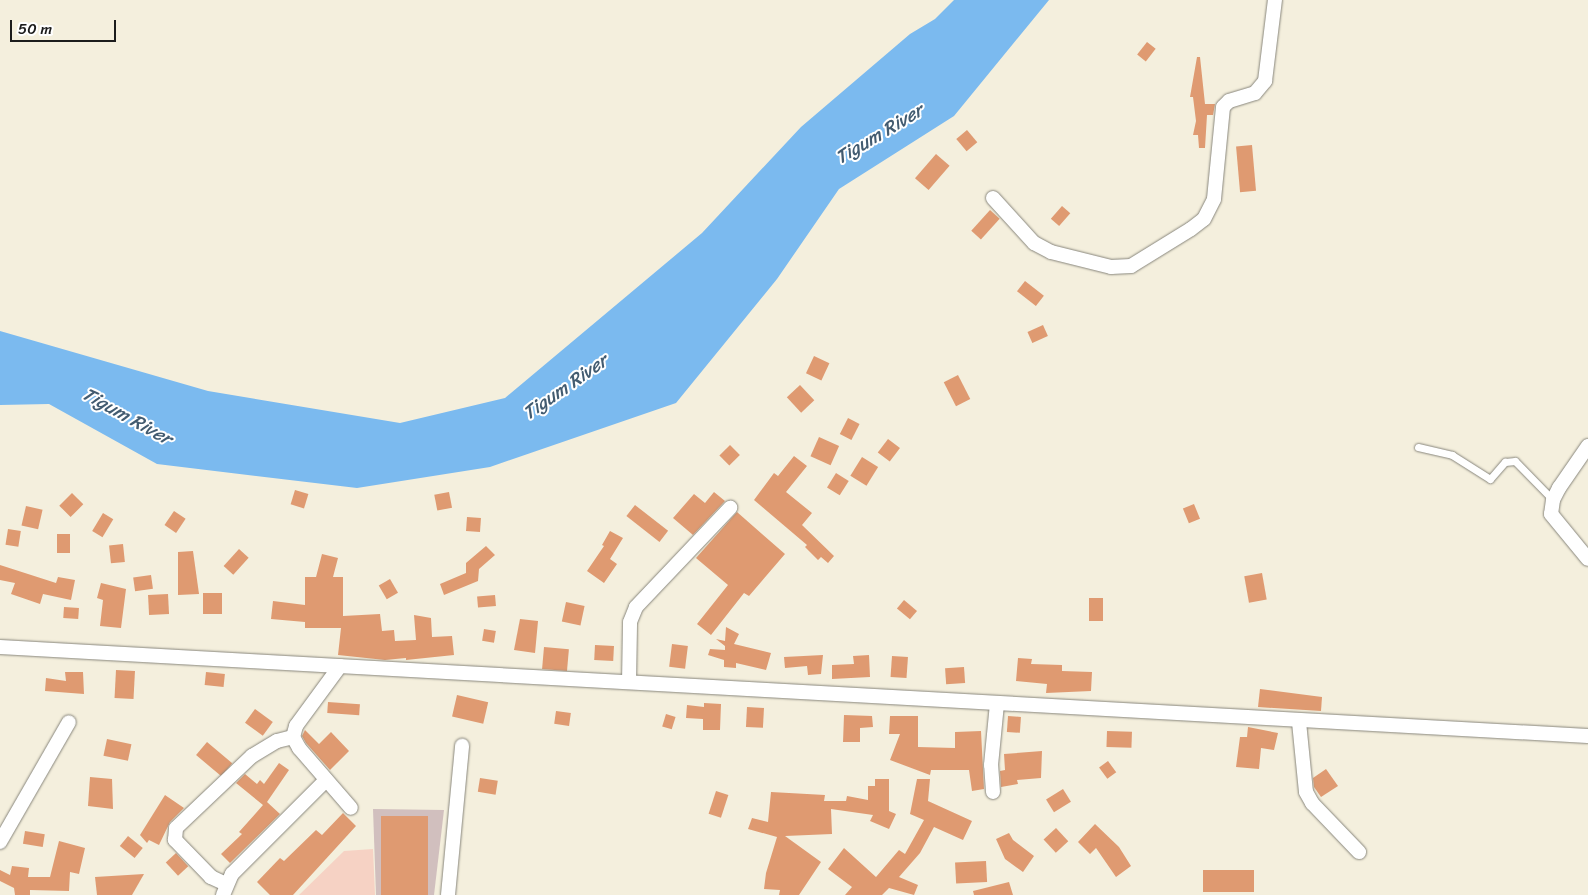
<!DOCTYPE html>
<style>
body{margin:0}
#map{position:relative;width:1588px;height:895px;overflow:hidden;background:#f4efdd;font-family:Sriracha,sans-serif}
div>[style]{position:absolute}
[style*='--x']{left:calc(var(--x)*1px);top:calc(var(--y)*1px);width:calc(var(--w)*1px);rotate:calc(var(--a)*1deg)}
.built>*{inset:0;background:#f6d2c4}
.industrial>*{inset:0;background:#d1bfbe}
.water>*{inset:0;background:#7bbaef}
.building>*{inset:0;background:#df9a71;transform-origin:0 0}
.roads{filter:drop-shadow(0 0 1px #88867c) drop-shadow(0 0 1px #88867c)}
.lane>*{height:7px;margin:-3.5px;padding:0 3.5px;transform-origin:3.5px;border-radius:3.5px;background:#fff}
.street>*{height:14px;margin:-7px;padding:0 7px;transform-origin:7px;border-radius:7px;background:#fff}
span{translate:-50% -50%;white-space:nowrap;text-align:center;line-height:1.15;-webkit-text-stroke:4px #fff;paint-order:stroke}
.water-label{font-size:19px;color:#425b70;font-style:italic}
.scale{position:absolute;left:10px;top:20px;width:106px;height:22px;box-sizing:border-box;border:2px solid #1c1c1c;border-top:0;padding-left:6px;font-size:15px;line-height:18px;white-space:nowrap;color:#1c1c1c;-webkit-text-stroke:4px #fff;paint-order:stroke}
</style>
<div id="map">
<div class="built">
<div style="clip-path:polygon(373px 849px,375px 895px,299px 895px,344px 851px)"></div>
</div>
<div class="industrial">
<div style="clip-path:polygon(373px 809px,444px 810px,434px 895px,376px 895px)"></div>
</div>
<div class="water">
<div style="clip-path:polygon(954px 0,1049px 0,954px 116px,839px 189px,777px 279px,676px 403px,490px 467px,357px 488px,157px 464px,49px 404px,0 405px,0 331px,208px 391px,400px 423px,505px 398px,702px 233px,801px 127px,910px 34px,935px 19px)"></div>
</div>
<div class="building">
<div style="left:1147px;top:42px;width:11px;height:16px;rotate:38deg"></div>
<div style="clip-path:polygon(1197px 57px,1200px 57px,1205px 104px,1215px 104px,1213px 115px,1207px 115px,1205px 148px,1199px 148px,1198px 135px,1193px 135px,1196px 121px,1193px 97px,1190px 97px)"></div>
<div style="left:967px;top:130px;width:16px;height:14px;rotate:50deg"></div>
<div style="left:1252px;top:145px;width:46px;height:16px;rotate:85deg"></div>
<div style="left:936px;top:154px;width:18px;height:32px;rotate:41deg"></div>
<div style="left:1062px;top:206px;width:11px;height:17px;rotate:41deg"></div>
<div style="left:990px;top:210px;width:13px;height:28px;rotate:42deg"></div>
<div style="left:1025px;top:281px;width:24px;height:13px;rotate:38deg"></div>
<div style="left:1043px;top:325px;width:12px;height:17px;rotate:66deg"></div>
<div style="left:814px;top:356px;width:17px;height:19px;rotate:25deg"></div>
<div style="left:958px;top:375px;width:27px;height:16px;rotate:63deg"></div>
<div style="left:800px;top:385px;width:21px;height:18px;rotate:47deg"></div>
<div style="left:848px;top:418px;width:13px;height:18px;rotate:27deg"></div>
<div style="left:819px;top:437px;width:22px;height:21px;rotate:24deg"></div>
<div style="left:888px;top:439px;width:15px;height:17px;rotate:37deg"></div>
<div style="left:730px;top:445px;width:14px;height:15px;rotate:45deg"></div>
<div style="clip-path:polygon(794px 456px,807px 466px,786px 492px,812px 513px,802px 525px,834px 556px,828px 563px,821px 557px,818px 560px,805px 547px,807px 545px,754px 500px,774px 473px,778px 476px)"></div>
<div style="left:862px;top:457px;width:19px;height:22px;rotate:32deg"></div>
<div style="left:836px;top:473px;width:15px;height:17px;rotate:32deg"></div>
<div style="left:295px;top:490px;width:14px;height:15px;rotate:17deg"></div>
<div style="left:449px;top:492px;width:16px;height:15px;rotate:79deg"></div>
<div style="clip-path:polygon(714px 492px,725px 501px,693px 535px,673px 518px,694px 494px,705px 503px)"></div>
<div style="left:72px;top:493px;width:16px;height:18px;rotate:45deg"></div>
<div style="left:1194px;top:504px;width:16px;height:12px;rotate:68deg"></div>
<div style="left:635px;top:505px;width:42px;height:14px;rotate:38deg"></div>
<div style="left:26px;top:506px;width:17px;height:20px;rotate:13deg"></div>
<div style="left:174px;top:511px;width:14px;height:17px;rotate:34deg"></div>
<div style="clip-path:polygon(737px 512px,785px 554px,749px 596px,744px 593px,711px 635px,697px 624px,728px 585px,696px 558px)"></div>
<div style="left:103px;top:513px;width:12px;height:21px;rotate:31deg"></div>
<div style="left:467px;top:517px;width:14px;height:14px;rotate:4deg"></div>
<div style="left:8px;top:529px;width:13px;height:16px;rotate:9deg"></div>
<div style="clip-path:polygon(610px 531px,623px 538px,610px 559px,617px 564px,604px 583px,587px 571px,604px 546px,602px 545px)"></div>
<div style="left:57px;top:534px;width:13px;height:19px"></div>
<div style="left:123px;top:544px;width:18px;height:14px;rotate:84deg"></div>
<div style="clip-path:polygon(486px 546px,495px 555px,479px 569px,478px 581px,444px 595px,440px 584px,466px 573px,466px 563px)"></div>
<div style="left:239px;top:549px;width:13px;height:23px;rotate:42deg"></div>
<div style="clip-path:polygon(193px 551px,199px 594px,178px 595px,178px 552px)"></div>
<div style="clip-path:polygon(322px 554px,338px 558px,333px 577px,343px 577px,343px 616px,380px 614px,382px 631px,394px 630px,395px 641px,416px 640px,414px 615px,431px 618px,432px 637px,452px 636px,454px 655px,406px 660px,406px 658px,385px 660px,338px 655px,341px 628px,305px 628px,305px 622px,271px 619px,273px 601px,305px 605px,305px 577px,316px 577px)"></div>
<div style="clip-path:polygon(0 565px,56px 583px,58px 577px,75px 580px,71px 600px,43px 594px,40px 604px,11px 594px,15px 583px,0 580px)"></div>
<div style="left:1262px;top:573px;width:27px;height:18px;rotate:80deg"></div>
<div style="left:151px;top:575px;width:14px;height:18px;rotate:82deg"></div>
<div style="left:390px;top:579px;width:16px;height:13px;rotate:60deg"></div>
<div style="clip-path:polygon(101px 583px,126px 589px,121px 628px,100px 626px,103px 600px,97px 598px)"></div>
<div style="left:222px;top:593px;width:21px;height:19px;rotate:90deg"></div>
<div style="left:168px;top:594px;width:20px;height:20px;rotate:87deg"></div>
<div style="left:495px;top:595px;width:11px;height:18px;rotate:85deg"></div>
<div style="left:1089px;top:598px;width:14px;height:23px"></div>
<div style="left:904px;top:600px;width:17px;height:11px;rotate:40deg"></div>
<div style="left:566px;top:602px;width:19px;height:20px;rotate:12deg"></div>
<div style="left:64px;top:607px;width:15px;height:11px;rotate:4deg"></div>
<div style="clip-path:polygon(520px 619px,538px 621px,535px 653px,514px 650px)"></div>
<div style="clip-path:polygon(726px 627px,739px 634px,734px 644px,771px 653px,766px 670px,736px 663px,736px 668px,724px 667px,724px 660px,708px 655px,710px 649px,725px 650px,725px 646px,716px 639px,725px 641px)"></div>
<div style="left:484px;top:629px;width:12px;height:12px;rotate:9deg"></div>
<div style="left:672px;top:644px;width:16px;height:23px;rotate:7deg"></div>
<div style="left:595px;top:645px;width:19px;height:15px;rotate:3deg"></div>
<div style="left:544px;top:647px;width:25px;height:22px;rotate:5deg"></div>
<div style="clip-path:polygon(823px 655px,821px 674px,808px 675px,807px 666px,785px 668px,784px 657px)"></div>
<div style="clip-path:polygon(869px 655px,870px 677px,832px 679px,832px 665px,854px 664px,853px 656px)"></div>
<div style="left:892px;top:656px;width:16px;height:21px;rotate:4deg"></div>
<div style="clip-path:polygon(1018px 658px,1032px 659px,1031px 664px,1062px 665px,1062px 671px,1092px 672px,1091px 691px,1046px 693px,1047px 684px,1016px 681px)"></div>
<div style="left:964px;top:667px;width:16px;height:19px;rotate:86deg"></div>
<div style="left:116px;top:670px;width:19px;height:28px;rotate:3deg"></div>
<div style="clip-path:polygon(65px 672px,83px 672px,84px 694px,45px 691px,46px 678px,66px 681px)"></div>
<div style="left:206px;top:672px;width:19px;height:13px;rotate:6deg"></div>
<div style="clip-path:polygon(1260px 689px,1322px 697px,1321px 711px,1258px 707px)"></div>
<div style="left:457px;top:695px;width:32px;height:22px;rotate:13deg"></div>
<div style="left:328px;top:702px;width:32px;height:11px;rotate:4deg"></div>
<div style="clip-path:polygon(704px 703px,721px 704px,720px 730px,703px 730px,703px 719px,686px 718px,687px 705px,704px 707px)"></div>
<div style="left:747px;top:707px;width:17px;height:20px;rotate:3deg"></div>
<div style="left:255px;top:709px;width:22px;height:17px;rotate:36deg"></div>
<div style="left:556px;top:711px;width:15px;height:13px;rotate:8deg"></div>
<div style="left:666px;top:714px;width:10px;height:13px;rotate:17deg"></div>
<div style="clip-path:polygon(844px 715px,872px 716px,873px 727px,860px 728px,860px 742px,843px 742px)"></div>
<div style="clip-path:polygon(890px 716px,918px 716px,918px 747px,955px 748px,955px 732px,981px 731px,984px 789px,972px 791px,969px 770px,931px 770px,930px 775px,890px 760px,900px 734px,889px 734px)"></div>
<div style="left:1008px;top:716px;width:13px;height:16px;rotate:4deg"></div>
<div style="clip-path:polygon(1248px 727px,1278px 733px,1274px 750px,1261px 748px,1259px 769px,1236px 767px,1240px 737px,1247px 737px)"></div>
<div style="clip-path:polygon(305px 730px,319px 744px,331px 732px,349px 751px,330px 770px,306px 743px,302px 736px)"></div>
<div style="left:1107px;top:731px;width:25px;height:16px;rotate:2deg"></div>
<div style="left:107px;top:739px;width:25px;height:17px;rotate:12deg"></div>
<div style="left:207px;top:742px;width:33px;height:17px;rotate:40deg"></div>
<div style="clip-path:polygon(1042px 751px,1041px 778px,1017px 780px,1018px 784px,1001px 787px,1000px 771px,1005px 770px,1004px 754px)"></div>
<div style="left:1108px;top:761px;width:14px;height:11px;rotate:54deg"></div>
<div style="clip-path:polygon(279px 763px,289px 770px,267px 802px,280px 814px,230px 863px,221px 854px,242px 834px,239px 832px,263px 805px,236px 783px,245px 774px,257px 784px,260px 780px,264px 784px)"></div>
<div style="clip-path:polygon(1326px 769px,1338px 786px,1321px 797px,1314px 787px,1313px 778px)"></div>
<div style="clip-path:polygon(90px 777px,112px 779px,113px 809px,88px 806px)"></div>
<div style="left:480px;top:778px;width:18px;height:14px;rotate:9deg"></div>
<div style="clip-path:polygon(875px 779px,889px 779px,889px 811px,896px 814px,889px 829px,870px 821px,873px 815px,831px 809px,832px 834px,785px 836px,821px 862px,799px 895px,779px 895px,780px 890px,764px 889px,766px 873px,777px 837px,748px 829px,752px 818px,768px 822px,771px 792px,825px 795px,824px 801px,846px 801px,847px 796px,868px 800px,868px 786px,875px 786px)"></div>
<div style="clip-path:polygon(917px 779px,930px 779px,928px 801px,972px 821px,963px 840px,934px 827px,920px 853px,899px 877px,918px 885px,914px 895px,889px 888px,882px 895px,845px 895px,852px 887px,828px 869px,844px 848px,876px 877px,899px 850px,905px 854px,924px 820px,910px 814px)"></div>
<div style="left:1063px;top:789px;width:15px;height:20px;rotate:58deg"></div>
<div style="left:716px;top:791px;width:13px;height:24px;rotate:18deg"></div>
<div style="clip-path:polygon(165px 795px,184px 808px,170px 822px,159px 845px,149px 840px,147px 843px,140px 835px)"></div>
<div style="clip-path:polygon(343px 813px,356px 826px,293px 895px,270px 895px,257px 882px,280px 858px,284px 861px,316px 830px,322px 835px)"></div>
<div style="left:428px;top:816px;width:79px;height:47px;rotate:90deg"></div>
<div style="clip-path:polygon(1095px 824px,1119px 847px,1131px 866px,1116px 877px,1096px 848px,1090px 854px,1078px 842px)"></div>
<div style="left:1056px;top:828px;width:18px;height:17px;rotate:47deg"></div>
<div style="left:25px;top:831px;width:20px;height:13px;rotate:9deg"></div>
<div style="clip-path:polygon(1009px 833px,1013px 840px,1034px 856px,1023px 872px,1005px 859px,996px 839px)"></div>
<div style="left:128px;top:836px;width:19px;height:13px;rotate:39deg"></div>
<div style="clip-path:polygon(59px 841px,85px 848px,79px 874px,70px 872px,69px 891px,30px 890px,30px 895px,15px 895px,14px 888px,0 881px,0 870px,10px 875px,12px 866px,29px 868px,28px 877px,50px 877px)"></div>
<div style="left:176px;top:853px;width:18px;height:14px;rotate:47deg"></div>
<div style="left:986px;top:861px;width:21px;height:31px;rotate:87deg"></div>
<div style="left:1254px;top:870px;width:22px;height:51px;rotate:90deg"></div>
<div style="clip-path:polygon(144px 874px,132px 895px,97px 895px,95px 877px)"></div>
<div style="clip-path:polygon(1009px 882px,1013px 895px,974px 895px,973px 891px)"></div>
</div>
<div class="roads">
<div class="lane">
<div style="--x:1418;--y:447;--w:35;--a:13"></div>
<div style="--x:1452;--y:455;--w:45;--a:32.3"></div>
<div style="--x:1490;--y:479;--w:23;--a:-49"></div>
<div style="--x:1505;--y:462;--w:10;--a:-6"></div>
<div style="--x:1515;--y:461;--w:54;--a:45.7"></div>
</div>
<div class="street">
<div style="--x:993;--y:198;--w:61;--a:47.7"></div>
<div style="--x:1034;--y:243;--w:19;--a:28"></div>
<div style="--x:1051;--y:252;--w:62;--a:14"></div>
<div style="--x:1111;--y:267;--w:20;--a:-3"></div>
<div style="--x:1131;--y:266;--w:70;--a:-31.7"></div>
<div style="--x:1191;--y:229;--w:16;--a:-38"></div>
<div style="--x:1204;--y:219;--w:22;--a:-63"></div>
<div style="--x:1214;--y:199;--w:92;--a:-84.4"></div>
<div style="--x:1223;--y:107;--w:8;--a:-45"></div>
<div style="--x:1229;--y:101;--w:27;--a:-17"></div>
<div style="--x:1255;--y:93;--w:16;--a:-50"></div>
<div style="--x:1265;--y:81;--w:82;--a:-83"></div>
<div style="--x:1588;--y:446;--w:51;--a:124.6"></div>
<div style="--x:1559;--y:488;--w:13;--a:117"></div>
<div style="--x:1553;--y:500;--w:14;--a:98"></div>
<div style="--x:1551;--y:514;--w:58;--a:50.6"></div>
<div style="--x:0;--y:647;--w:1590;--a:3.21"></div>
<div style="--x:340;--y:666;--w:74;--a:126.3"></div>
<div style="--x:296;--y:726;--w:11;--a:105"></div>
<div style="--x:293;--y:737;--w:13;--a:61"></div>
<div style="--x:299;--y:748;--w:79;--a:49.1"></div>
<div style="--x:629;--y:682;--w:60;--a:-89"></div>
<div style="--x:630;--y:622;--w:16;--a:-68"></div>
<div style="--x:636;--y:607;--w:137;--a:-46.5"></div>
<div style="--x:1299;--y:722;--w:70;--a:84.3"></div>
<div style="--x:1306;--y:792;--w:13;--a:61"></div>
<div style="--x:1312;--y:803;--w:68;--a:46.2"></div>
<div style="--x:993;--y:792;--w:27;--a:-94"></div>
<div style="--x:991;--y:765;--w:61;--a:-84.4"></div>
<div style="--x:0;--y:842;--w:138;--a:-60.1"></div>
<div style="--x:226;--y:884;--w:17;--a:-155"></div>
<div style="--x:211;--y:877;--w:52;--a:-134.2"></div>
<div style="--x:175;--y:840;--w:12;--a:-85"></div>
<div style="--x:176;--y:828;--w:105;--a:-43.5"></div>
<div style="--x:252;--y:756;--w:29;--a:-31"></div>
<div style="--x:277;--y:741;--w:16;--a:-14"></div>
<div style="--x:223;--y:895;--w:23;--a:-67"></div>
<div style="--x:232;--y:874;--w:133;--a:-45"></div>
<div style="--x:448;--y:895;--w:150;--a:-84.6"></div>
</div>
</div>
<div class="water-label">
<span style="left:879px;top:134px;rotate:-31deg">Tigum River</span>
<span style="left:565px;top:387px;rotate:-35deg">Tigum River</span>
<span style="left:127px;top:416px;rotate:29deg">Tigum River</span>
</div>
<div class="scale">50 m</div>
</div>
